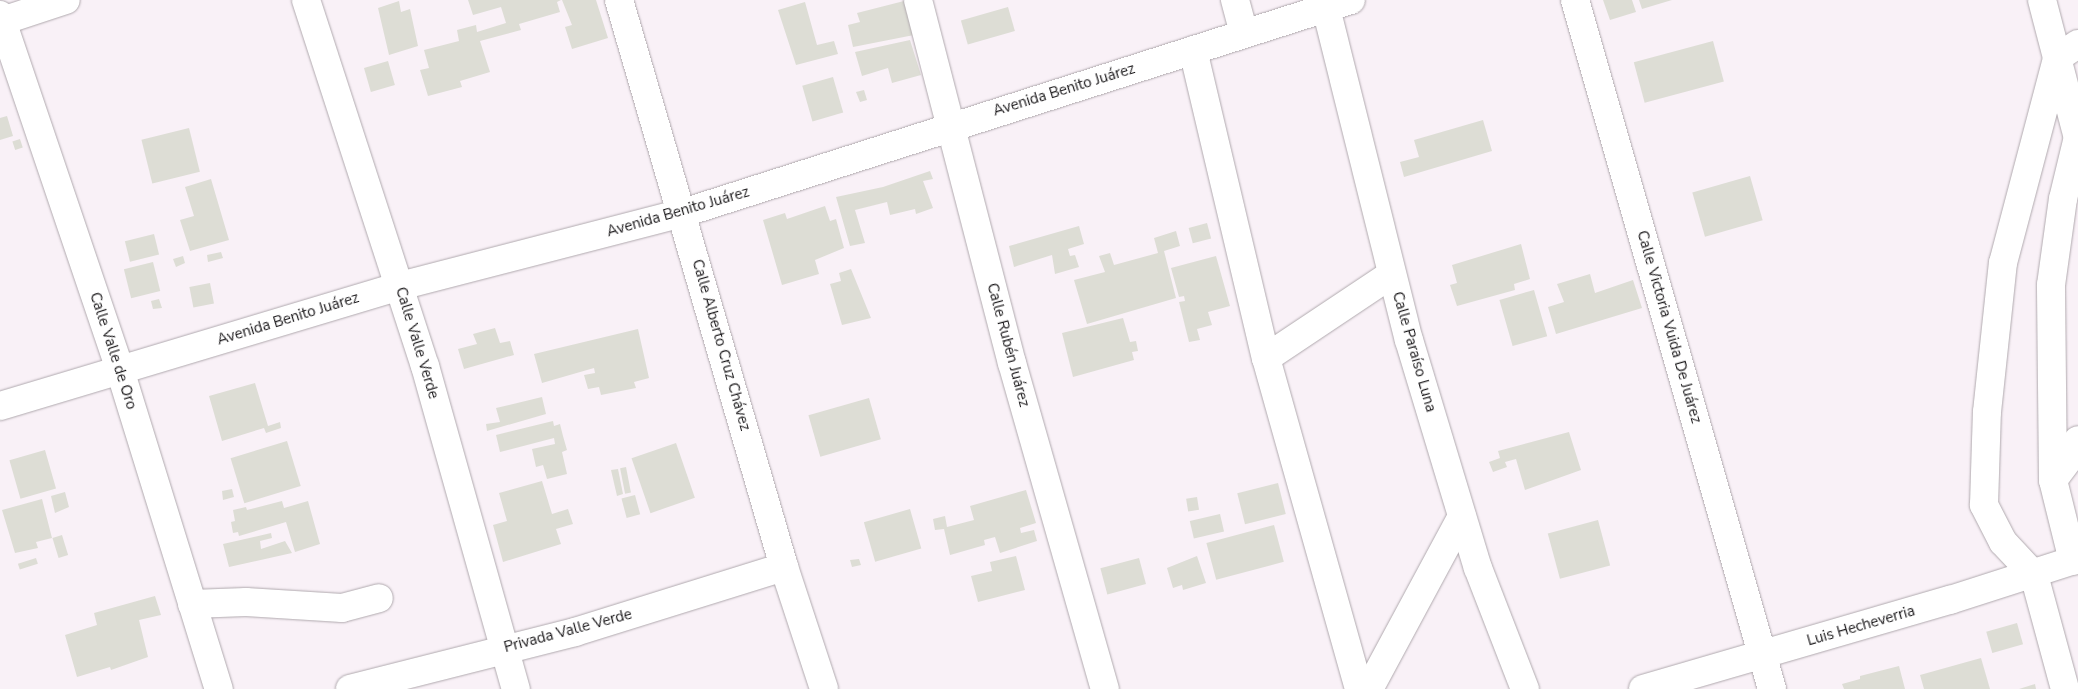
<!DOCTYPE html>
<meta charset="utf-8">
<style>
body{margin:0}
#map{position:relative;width:2078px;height:689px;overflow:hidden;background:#f9f1f7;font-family:"Nunito Sans",sans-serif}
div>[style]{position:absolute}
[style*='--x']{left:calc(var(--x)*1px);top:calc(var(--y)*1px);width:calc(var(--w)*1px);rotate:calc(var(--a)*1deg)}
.building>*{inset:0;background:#ddddd5;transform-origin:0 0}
.roads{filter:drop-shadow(0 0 1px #b0a9ae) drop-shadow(0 0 1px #b0a9ae)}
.minor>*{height:28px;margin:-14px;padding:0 14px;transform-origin:14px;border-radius:14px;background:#fff}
span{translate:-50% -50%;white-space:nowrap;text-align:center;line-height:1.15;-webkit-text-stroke:4px #fff;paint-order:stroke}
.street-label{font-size:15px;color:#181618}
</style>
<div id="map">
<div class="building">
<div style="clip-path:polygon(468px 0,561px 0,557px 2px,560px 12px,519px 24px,521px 30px,480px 41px,490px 72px,460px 81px,462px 87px,428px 96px,420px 70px,429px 68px,424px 50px,459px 41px,457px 30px,476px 25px,477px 32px,506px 23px,501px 7px,473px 15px)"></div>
<div style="clip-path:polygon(562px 0,596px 0,608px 38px,572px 49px,565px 27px,572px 25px)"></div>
<div style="clip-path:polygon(1603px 0,1632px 0,1636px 12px,1610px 20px)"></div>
<div style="clip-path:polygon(1639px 0,1672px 0,1642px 9px)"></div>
<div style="clip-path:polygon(399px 1px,401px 12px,410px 9px,418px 46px,389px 55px,378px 8px)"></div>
<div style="clip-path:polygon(904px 1px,914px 35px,853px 47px,848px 25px,860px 22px,857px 13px)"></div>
<div style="clip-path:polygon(805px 2px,817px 45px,834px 41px,838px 54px,796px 65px,778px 10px)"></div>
<div style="left:1008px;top:7px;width:25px;height:49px;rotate:74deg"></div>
<div style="clip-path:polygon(910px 40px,921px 75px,892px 83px,888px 68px,862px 76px,855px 52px)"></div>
<div style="left:1713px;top:41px;width:42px;height:82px;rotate:75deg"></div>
<div style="left:388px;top:61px;width:25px;height:25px;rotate:74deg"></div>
<div style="left:833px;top:77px;width:37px;height:32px;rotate:74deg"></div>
<div style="clip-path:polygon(864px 90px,867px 100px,860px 102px,856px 92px)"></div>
<div style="clip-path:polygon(7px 116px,13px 136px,0 140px,0 118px)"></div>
<div style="clip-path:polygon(1483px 120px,1492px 151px,1404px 177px,1400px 162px,1419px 157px,1414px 140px)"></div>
<div style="left:189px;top:128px;width:45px;height:49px;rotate:76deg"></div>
<div style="left:20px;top:139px;width:9px;height:8px;rotate:72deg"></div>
<div style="clip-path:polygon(930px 171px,933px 179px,923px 181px,933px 208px,916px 214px,915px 209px,890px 215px,887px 202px,855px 210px,865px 243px,850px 246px,836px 197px,883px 187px)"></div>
<div style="left:1750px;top:176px;width:46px;height:60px;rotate:74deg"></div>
<div style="clip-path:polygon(211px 179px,229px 240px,190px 251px,180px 220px,194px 216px,185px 187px)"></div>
<div style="clip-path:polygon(825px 206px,830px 221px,836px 219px,844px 248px,815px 260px,819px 274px,782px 285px,763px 220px,785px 213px,787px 219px)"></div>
<div style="left:1207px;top:223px;width:16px;height:19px;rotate:75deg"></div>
<div style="clip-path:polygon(1079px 226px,1084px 244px,1068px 249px,1070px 256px,1075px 255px,1079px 267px,1055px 274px,1052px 255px,1014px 267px,1009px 246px)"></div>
<div style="clip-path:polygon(1176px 231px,1180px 246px,1164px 251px,1176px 298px,1087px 324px,1074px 280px,1105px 272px,1099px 256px,1110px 253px,1114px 265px,1158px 253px,1154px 238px)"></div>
<div style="left:154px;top:234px;width:21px;height:30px;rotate:76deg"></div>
<div style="clip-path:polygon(1521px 244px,1530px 279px,1514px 284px,1515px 290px,1457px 306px,1450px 285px,1457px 283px,1452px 265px)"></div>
<div style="clip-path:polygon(221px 252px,223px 258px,208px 262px,207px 255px)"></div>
<div style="clip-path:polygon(183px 256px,185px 263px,176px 267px,173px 259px)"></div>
<div style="clip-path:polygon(1216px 256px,1230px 306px,1208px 312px,1212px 325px,1197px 329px,1200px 340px,1189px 342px,1179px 302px,1185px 301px,1184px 296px,1179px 297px,1171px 268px)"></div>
<div style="left:153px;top:262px;width:30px;height:30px;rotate:76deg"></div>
<div style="clip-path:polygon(851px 269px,871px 318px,842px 325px,830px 284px,841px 281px,839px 273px)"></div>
<div style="clip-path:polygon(1590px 274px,1595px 293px,1633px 280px,1642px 308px,1556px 334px,1548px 307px,1564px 302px,1557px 284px)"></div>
<div style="left:210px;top:283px;width:21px;height:21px;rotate:79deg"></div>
<div style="left:1534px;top:290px;width:48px;height:36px;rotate:74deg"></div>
<div style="clip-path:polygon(159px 299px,162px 308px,153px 309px,151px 301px)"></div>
<div style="clip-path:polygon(1123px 318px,1130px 342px,1136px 341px,1138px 351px,1132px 352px,1134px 360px,1073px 377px,1062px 333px)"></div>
<div style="clip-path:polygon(495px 328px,500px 343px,510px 341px,514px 355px,464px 369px,458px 349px,477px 344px,473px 334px)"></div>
<div style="clip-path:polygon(638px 329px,649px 378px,634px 382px,636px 388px,601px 395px,599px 387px,588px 389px,584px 375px,595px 373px,594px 368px,542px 383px,534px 354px)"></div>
<div style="clip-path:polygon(255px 383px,268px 426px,280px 422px,281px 428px,266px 433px,264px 428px,222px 441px,209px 396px)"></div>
<div style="clip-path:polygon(542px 397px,546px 414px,487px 431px,486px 424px,500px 422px,496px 408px)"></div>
<div style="left:869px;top:398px;width:43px;height:63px;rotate:74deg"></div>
<div style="clip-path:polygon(553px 421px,554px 426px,560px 424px,563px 436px,567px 450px,562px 452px,567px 474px,547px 479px,543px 465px,536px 467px,532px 449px,555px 444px,554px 438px,500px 452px,496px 435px)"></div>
<div style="clip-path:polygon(1569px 432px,1581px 470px,1525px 490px,1516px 459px,1505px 462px,1507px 467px,1493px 472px,1489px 462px,1500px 458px,1498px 451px)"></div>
<div style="left:287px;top:441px;width:47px;height:59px;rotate:73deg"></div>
<div style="left:676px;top:443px;width:58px;height:47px;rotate:71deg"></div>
<div style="left:45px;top:450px;width:40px;height:37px;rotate:74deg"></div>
<div style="left:626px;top:467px;width:26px;height:6px;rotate:79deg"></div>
<div style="clip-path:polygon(618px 469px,623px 494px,617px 496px,611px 470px)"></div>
<div style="clip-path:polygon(542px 481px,552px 514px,568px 509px,573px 524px,556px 529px,561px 544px,503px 562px,493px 525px,507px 521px,499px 493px)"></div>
<div style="left:1278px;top:483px;width:32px;height:42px;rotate:76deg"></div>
<div style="clip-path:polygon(232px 489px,234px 497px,223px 500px,222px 491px)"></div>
<div style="clip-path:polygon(1026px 490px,1036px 523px,1020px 528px,1021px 533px,1034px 530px,1037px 541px,1000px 553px,995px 537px,984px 540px,985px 545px,950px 555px,944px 529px,935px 530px,933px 519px,945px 516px,947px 527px,974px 520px,970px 506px)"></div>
<div style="clip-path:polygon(65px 492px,69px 507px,55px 513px,51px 496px)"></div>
<div style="left:635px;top:495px;width:20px;height:14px;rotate:75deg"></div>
<div style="left:1197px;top:497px;width:13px;height:11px;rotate:81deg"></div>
<div style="clip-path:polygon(42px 499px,52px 538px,36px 542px,38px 548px,15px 553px,2px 510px)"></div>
<div style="clip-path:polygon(282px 501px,284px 508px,308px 501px,320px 544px,295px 552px,286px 522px,239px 536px,238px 532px,233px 533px,231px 522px,235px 521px,233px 510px,246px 507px,247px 510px)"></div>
<div style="left:910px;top:509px;width:41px;height:48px;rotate:74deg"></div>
<div style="left:1220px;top:514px;width:18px;height:31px;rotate:77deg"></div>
<div style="left:1598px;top:520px;width:47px;height:52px;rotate:75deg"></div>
<div style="left:1274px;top:525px;width:38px;height:70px;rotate:75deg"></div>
<div style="clip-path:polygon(271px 533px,272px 538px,260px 541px,261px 549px,285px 541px,292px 553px,229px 567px,223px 544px)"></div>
<div style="left:62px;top:535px;width:21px;height:10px;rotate:73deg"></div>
<div style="clip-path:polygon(1016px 556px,1025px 590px,978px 602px,971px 576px,992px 571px,990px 562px)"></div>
<div style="clip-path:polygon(1197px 556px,1206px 583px,1183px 590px,1182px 585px,1173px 588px,1167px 568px)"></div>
<div style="left:36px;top:558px;width:6px;height:19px;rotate:72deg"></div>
<div style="left:1139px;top:558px;width:27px;height:40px;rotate:75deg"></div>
<div style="clip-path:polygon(859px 559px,861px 565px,852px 567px,850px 560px)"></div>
<div style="clip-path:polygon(155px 596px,161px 615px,139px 620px,148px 657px,111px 670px,110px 667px,77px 677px,65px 635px,97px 625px,94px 613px)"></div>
<div style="left:2017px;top:623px;width:22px;height:32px;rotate:74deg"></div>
<div style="clip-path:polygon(1981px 658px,1990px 689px,1924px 689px,1920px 675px)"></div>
<div style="clip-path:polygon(1899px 666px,1905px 689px,1844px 689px,1842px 684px,1860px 679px,1860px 676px)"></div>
<div style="clip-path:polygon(2035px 684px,2036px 689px,2019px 689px)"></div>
</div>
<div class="roads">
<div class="minor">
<div style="--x:306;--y:0;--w:385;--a:72"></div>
<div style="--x:425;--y:366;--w:336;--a:74.3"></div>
<div style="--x:619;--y:0;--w:591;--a:73.77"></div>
<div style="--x:784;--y:567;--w:128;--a:71.8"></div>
<div style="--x:918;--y:0;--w:375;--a:75.5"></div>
<div style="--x:1012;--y:363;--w:339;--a:74.1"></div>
<div style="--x:1235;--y:0;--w:34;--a:75"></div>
<div style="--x:1575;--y:0;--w:717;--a:74.04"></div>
<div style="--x:2042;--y:0;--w:143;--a:75.4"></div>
<div style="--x:1326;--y:8;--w:342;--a:76"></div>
<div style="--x:1409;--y:340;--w:238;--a:73.2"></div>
<div style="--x:1478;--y:568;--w:130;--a:68.8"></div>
<div style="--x:0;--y:15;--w:375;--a:71.3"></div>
<div style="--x:120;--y:370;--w:334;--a:72.8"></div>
<div style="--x:2;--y:21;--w:67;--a:-18.2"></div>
<div style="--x:1193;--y:50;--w:317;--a:76.7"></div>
<div style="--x:1266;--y:358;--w:344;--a:74.3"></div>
<div style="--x:1266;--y:358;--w:151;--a:-33.7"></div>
<div style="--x:0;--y:406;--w:418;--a:-16.7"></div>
<div style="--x:400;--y:286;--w:292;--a:-14.5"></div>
<div style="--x:683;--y:213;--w:701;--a:-17.69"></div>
<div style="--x:2053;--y:480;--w:36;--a:-53"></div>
<div style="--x:2075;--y:451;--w:11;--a:-75"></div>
<div style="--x:2073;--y:561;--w:83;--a:-103.9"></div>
<div style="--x:2053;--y:480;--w:195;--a:-90.6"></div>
<div style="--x:2051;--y:285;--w:87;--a:-82.1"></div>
<div style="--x:2063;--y:199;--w:64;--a:-76.4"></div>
<div style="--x:192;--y:604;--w:54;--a:-2.1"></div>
<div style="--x:246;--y:602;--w:96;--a:3.6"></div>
<div style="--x:342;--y:608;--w:38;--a:-15"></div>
<div style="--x:350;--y:689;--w:232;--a:-14.2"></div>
<div style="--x:575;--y:632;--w:219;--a:-17.3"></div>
<div style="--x:1369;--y:689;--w:196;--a:-61.7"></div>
<div style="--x:1643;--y:689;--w:320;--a:-16.2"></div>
<div style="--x:1950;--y:600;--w:134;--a:-17.8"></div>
<div style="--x:2065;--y:689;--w:118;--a:-105.2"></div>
<div style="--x:2034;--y:575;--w:45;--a:-133.2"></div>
<div style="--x:2003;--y:542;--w:42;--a:-117.2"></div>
<div style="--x:1984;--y:505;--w:93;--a:-88.2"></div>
<div style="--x:1987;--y:412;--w:150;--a:-83.9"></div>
<div style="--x:2003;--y:263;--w:212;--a:-75.2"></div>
<div style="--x:2057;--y:58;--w:25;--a:-34"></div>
</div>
</div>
<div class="street-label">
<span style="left:1064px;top:90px;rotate:-17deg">Avenida Benito Juárez</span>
<span style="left:678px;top:212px;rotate:-16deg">Avenida Benito Juárez</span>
<span style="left:288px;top:319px;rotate:-17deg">Avenida Benito Juárez</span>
<span style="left:1669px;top:327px;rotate:74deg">Calle Victoria Vuida De Juárez</span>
<span style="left:417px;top:343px;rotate:73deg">Calle Valle Verde</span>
<span style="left:721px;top:345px;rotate:74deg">Calle Alberto Cruz Chávez</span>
<span style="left:1008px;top:345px;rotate:75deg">Calle Rubén Juárez</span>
<span style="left:113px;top:351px;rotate:72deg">Calle Valle de Oro</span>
<span style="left:1414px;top:352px;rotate:74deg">Calle Paraíso Luna</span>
<span style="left:1861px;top:626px;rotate:-16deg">Luis Hecheverria</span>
<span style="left:568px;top:631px;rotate:-15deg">Privada Valle Verde</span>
</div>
</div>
